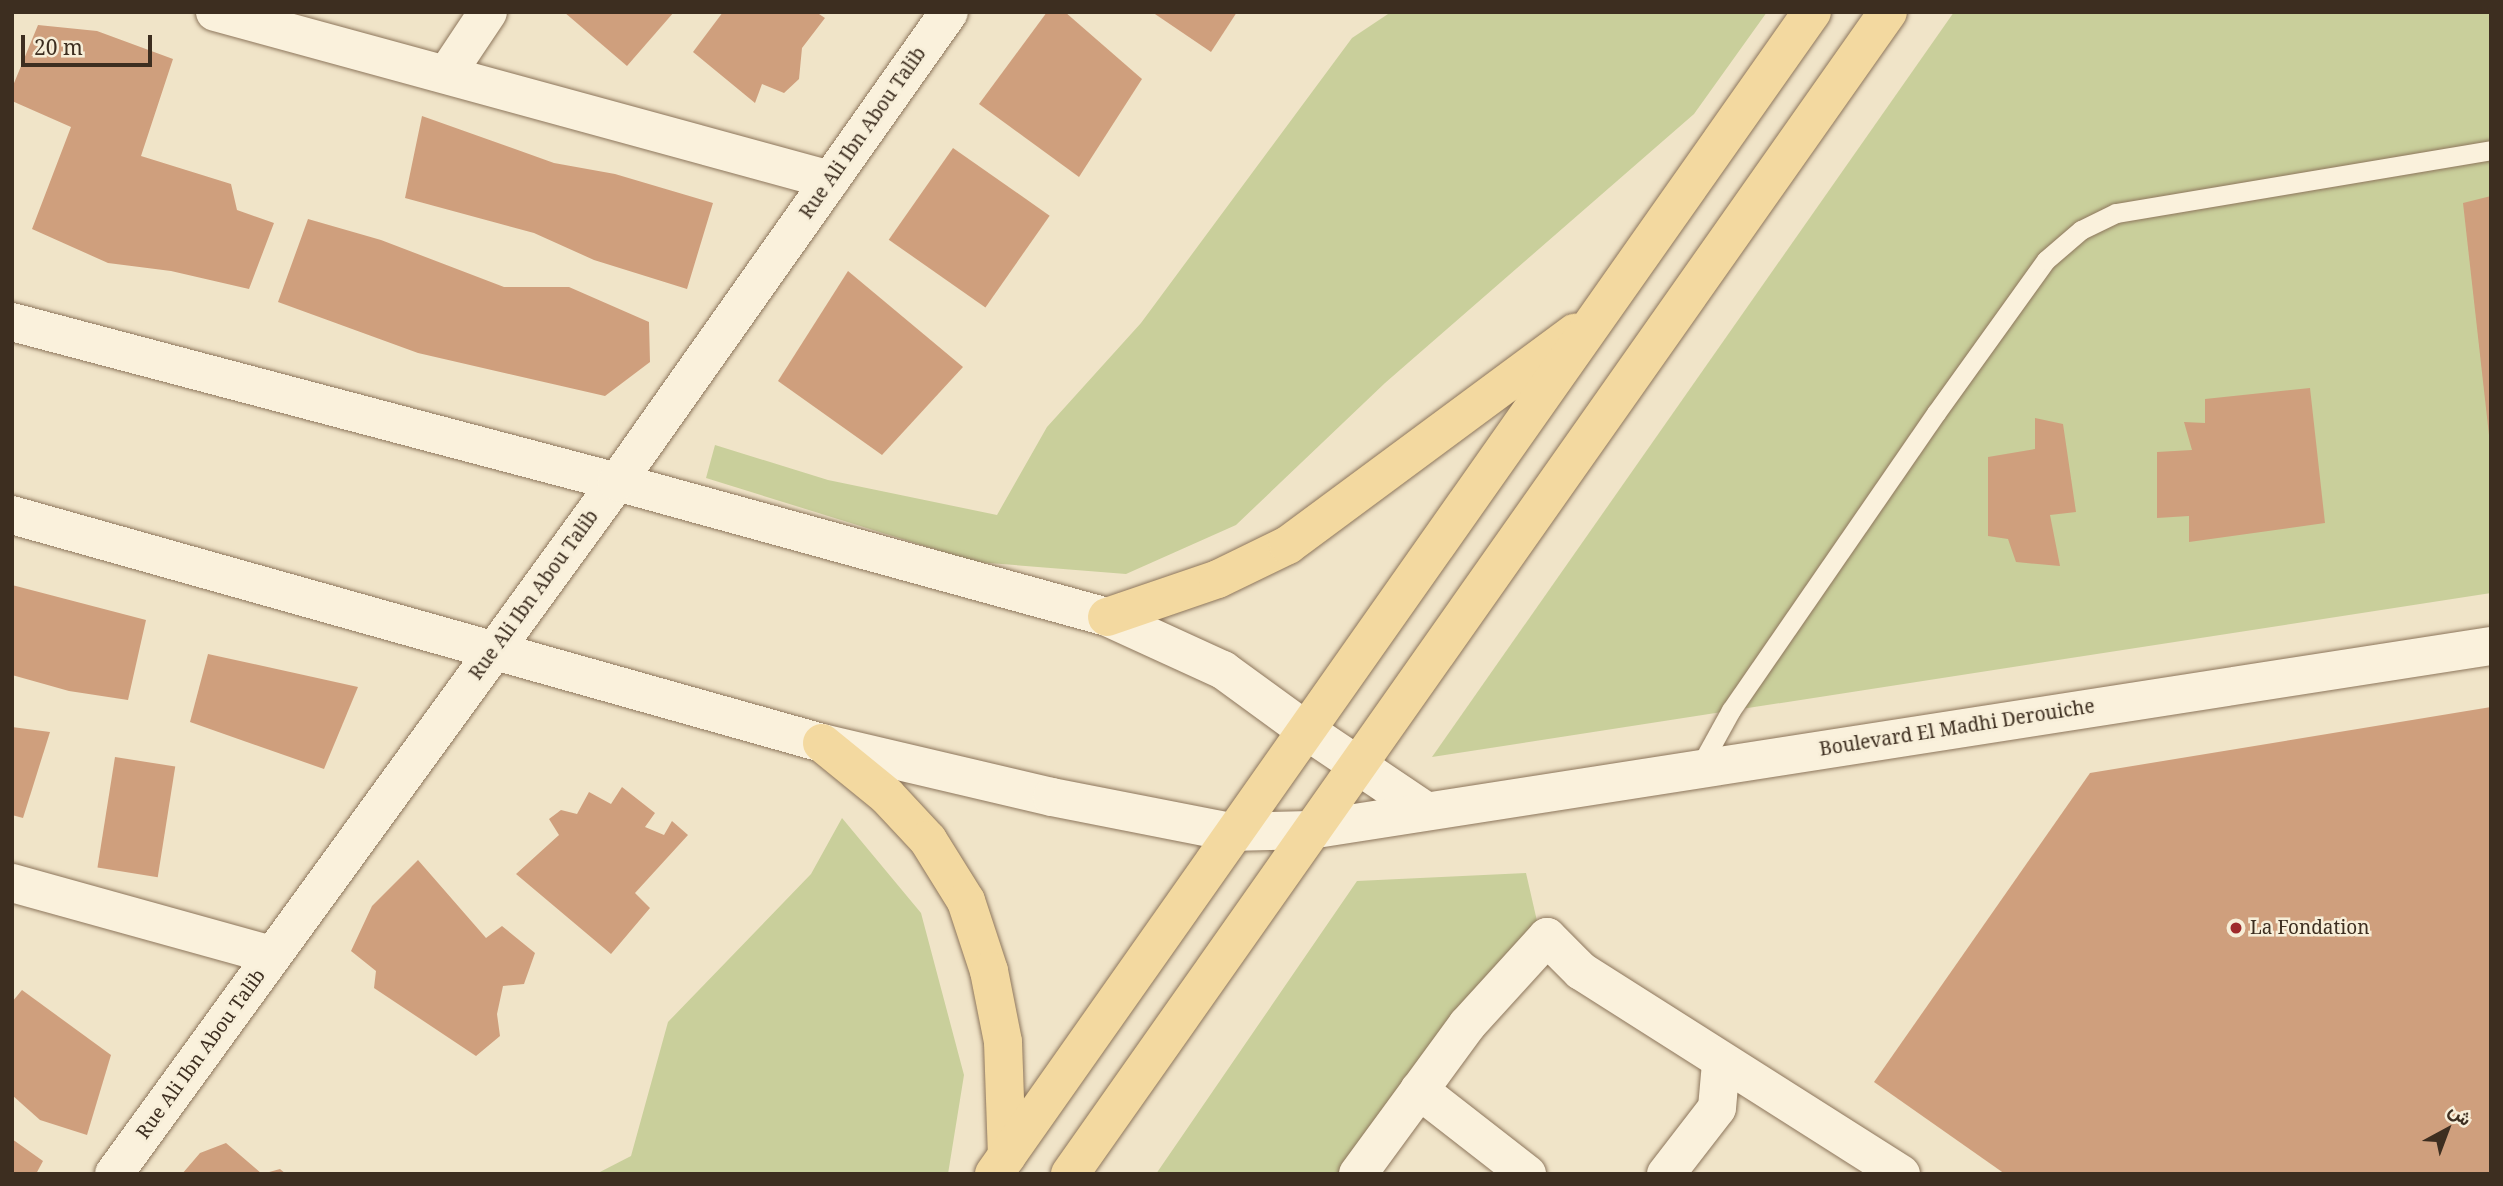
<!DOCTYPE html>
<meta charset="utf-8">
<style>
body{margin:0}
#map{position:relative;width:2503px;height:1186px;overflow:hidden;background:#f0e4c8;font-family:"Noto Serif",Vazirmatn,serif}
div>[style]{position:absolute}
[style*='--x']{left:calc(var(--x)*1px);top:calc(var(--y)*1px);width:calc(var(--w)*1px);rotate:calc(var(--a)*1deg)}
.green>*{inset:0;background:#c9cf9b}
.building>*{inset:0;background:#cf9f7d;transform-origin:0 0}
.roads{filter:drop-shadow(0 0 2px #8d765c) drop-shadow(0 0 2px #8d765c)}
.service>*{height:19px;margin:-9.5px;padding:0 9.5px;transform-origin:9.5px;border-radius:9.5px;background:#faf1dc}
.minor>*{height:38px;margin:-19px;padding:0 19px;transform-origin:19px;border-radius:19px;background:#faf1dc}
.tertiary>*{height:38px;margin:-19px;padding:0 19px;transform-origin:19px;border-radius:19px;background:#faf1dc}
.primary>*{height:38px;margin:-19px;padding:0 19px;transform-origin:19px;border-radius:19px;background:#f3d9a0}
.dots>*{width:19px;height:19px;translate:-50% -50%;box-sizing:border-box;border:4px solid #f7eed8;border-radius:50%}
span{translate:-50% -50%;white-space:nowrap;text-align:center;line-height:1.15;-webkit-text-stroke:5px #f7eed8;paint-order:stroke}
.street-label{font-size:19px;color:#3d2e20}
.poi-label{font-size:19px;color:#3d2e20}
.left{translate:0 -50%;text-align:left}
.frame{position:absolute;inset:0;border:14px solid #3d2e20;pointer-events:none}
.north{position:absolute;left:2412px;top:1095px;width:70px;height:70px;-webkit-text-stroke:5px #f7eed8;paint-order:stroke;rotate:41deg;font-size:19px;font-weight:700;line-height:28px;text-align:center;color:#3d2e20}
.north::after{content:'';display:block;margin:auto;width:24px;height:32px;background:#3d2e20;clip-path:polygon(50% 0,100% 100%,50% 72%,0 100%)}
.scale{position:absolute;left:21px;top:35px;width:131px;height:32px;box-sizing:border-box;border:4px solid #3d2e20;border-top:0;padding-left:9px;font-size:21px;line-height:24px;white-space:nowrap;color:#3d2e20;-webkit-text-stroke:5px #f7eed8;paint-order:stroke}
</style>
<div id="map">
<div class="green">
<div style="clip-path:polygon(1391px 12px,1767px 12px,1694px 114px,1385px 383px,1236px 525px,1126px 574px,976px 562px,706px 478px,715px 445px,828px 480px,997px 515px,1047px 427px,1141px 323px,1352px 38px)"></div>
<div style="clip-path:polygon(1954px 12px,2491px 12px,2491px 593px,1432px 757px)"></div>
<div style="clip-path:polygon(842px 818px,921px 913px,964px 1075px,948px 1174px,596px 1174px,631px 1156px,668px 1022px,811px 874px)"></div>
<div style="clip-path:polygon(1526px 873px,1537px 921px,1492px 983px,1375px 1174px,1156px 1174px,1357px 881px)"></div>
</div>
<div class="building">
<div style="clip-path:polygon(564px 12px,674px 12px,627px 66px)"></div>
<div style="clip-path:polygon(723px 12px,816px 12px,825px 18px,802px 48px,799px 79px,784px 93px,762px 84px,755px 103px,693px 52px)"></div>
<div style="clip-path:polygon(1047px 12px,1065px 12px,1142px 79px,1079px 177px,979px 104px)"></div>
<div style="clip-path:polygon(1152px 12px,1237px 12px,1211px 52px)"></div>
<div style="clip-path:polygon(38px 25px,97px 31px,173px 59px,141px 156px,231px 184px,237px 210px,274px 223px,249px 289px,171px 271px,108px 263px,32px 229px,71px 127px,12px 101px,12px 88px)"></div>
<div style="clip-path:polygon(422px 116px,554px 163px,615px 174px,713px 203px,687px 289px,594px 260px,534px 233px,405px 198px)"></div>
<div style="left:953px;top:148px;width:118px;height:112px;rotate:35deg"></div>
<div style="clip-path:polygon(2491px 196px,2491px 435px,2489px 435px,2463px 203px)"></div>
<div style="clip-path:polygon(308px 219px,381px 240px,504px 287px,569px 287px,649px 322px,650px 362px,605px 396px,418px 353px,278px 302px)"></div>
<div style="clip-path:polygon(848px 271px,963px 367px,882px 455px,778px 381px)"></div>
<div style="clip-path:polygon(2310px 388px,2325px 523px,2189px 542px,2189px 516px,2157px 518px,2157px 452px,2192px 450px,2184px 422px,2205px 423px,2205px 399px)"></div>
<div style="clip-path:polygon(2035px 418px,2063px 424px,2076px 512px,2050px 515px,2060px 566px,2016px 562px,2008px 539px,1988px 536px,1988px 457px,2035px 449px)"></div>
<div style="clip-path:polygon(12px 585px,146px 620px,128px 700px,69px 691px,12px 675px)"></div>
<div style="clip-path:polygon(208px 654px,358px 687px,324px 769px,190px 722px)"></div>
<div style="clip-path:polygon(2491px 707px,2491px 1174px,2005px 1174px,1874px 1082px,2090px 773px)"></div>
<div style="clip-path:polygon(12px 727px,50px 732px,23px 818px,12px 815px)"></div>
<div style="left:115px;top:757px;width:61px;height:112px;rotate:9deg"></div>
<div style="clip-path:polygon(622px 787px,655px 813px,645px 827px,664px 835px,672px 821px,688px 835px,635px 893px,650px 908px,611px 954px,516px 874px,559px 835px,549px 819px,561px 810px,577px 814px,589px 792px,611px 804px)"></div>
<div style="clip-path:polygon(418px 860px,486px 938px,502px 926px,535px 953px,524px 984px,503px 986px,497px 1014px,500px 1036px,476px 1056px,374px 988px,376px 971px,351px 951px,372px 906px)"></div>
<div style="clip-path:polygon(22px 990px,111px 1055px,87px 1135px,40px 1120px,12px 1095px,12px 1002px)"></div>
<div style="clip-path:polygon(12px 1139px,43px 1161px,36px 1174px,12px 1174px)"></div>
<div style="clip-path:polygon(226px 1143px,262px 1174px,280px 1169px,286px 1174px,182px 1174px,200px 1153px)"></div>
</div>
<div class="roads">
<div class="service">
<div style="--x:1699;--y:768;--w:66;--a:-61.1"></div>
<div style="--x:1731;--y:710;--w:361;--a:-55.4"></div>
<div style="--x:1936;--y:413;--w:188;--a:-54.3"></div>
<div style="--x:2046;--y:260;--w:46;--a:-40.6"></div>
<div style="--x:2081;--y:230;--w:39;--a:-26"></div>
<div style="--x:2116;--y:213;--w:380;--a:-9.5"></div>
</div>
<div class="minor">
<div style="--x:215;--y:12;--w:638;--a:15.28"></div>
<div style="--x:448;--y:72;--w:72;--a:-56.3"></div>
<div style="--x:12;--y:322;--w:626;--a:14.81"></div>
<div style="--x:617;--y:482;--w:508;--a:15.4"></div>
<div style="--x:1107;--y:617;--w:128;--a:24.6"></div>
<div style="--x:1223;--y:670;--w:100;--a:36.1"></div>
<div style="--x:12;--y:515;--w:841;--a:15.72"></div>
<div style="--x:822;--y:743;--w:236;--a:13.2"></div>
<div style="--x:1052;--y:797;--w:181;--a:11.1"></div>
<div style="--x:12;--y:883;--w:270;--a:15.5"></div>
<div style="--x:1419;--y:1090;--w:137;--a:37.9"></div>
<div style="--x:114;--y:1174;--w:855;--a:-53.99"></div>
<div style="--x:617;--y:482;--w:575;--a:-54.76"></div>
<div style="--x:1358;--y:1174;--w:185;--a:-53.8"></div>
<div style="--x:1467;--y:1025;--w:119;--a:-47.7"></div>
<div style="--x:1547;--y:937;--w:48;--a:45"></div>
<div style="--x:1581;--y:971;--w:379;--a:32.4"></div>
<div style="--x:1666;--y:1174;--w:83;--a:-52.3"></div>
<div style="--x:1717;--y:1108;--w:45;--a:-84.9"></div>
</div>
<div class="tertiary">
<div style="--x:1304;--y:729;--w:145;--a:34"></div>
<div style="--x:1230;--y:832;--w:80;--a:-1.4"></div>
<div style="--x:1310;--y:830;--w:1195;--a:-8.86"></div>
</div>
<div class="primary">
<div style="--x:1107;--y:617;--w:117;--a:-18.9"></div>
<div style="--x:1218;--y:579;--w:78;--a:-25.9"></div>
<div style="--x:1288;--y:545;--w:357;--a:-36.5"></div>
<div style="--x:822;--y:743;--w:84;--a:39.2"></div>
<div style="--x:887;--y:796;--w:60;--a:47"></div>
<div style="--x:928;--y:840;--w:72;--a:58.1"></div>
<div style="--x:966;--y:901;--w:74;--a:71.8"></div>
<div style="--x:989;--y:971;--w:72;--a:78.8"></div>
<div style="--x:1003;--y:1042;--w:114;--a:88"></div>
<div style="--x:994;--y:1174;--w:1421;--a:-54.86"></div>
<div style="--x:1070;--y:1174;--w:1421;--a:-54.86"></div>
</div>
</div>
<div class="dots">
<div style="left:2236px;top:928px;background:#9e2a2b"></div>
</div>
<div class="street-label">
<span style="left:863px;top:133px;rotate:-55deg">Rue Ali Ibn Abou Talib</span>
<span style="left:534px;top:595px;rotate:-54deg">Rue Ali Ibn Abou Talib</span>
<span style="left:1957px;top:728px;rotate:-9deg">Boulevard El Madhi Derouiche</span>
<span style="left:201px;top:1054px;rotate:-54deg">Rue Ali Ibn Abou Talib</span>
</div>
<div class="poi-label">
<span class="left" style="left:2250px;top:928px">La Fondation</span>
</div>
<div class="frame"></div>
<div class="north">ش</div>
<div class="scale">20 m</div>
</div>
